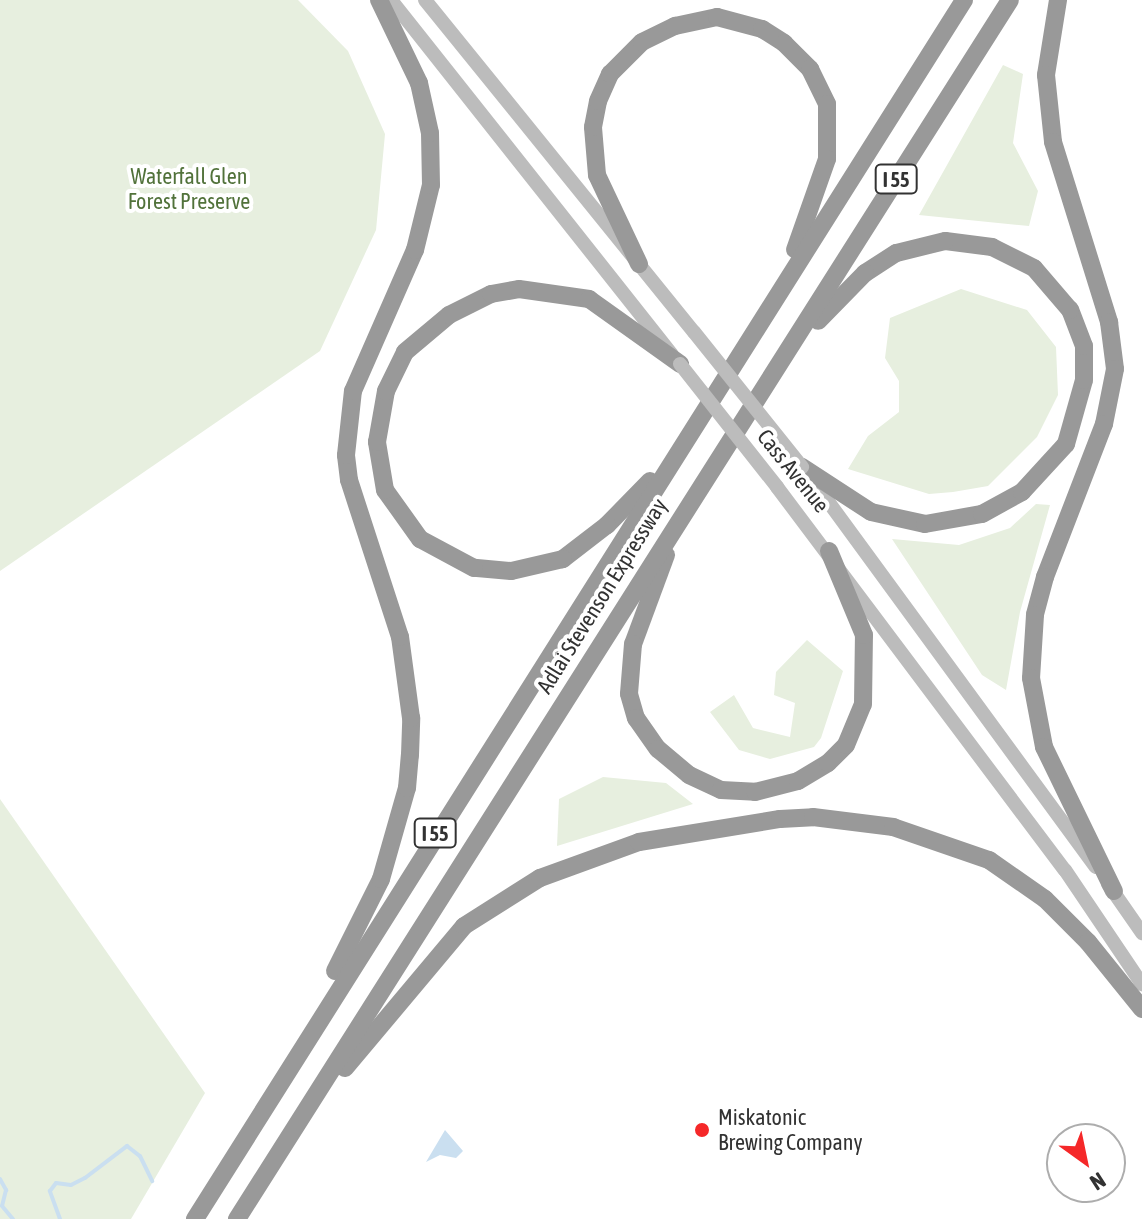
<!DOCTYPE html>
<style>
body{margin:0}
#map{position:relative;width:1142px;height:1219px;overflow:hidden;background:#fff;font-family:"Asap Condensed",sans-serif}
div>[style]{position:absolute}
[style*='--x']{left:calc(var(--x)*1px);top:calc(var(--y)*1px);width:calc(var(--w)*1px);rotate:calc(var(--a)*1deg)}
.green>*{inset:0;background:#e7efdf}
.water>*{inset:0;background:#cadff0}
.stream>*{height:4px;margin:-2px;padding:0 2px;transform-origin:2px;border-radius:2px;background:#cadff0}
.secondary>*{height:14px;margin:-7px;padding:0 7px;transform-origin:7px;border-radius:7px;background:#bcbcbc}
.highway>*{height:18px;margin:-9px;padding:0 9px;transform-origin:9px;border-radius:9px;background:#999}
.secondary-bridge>*{height:14px;margin:-7px;padding:0 7px;transform-origin:7px;border-radius:7px;background:#bcbcbc}
.dots>*{width:22px;height:22px;translate:-50% -50%;box-sizing:border-box;border:4px solid #fff;border-radius:50%}
span{translate:-50% -50%;white-space:nowrap;text-align:center;line-height:1.15;-webkit-text-stroke:8px #fff;paint-order:stroke}
.shield-label span{padding:2px 6px;background:#fff;border:2px solid;border-radius:6px;-webkit-text-stroke-width:0}
.shield-label{font-size:20px;color:#323232;font-weight:700}
.park-label{font-size:22px;color:#51723a}
.street-label{font-size:22px;color:#323232}
.poi-label{font-size:22px;color:#323232}
.left{translate:0 -50%;text-align:left}
.north{position:absolute;left:1046px;top:1123px;width:80px;height:80px;box-sizing:border-box;background:#fff;border:2px solid #adadad;border-radius:50%;rotate:147deg;font-size:22px;font-weight:700;line-height:32px;text-align:center;color:#323232}
.north::after{content:'';display:block;margin:auto;width:28px;height:36px;background:#f52829;clip-path:polygon(50% 0,100% 100%,50% 72%,0 100%)}
</style>
<div id="map">
<div class="green">
<div style="clip-path:polygon(0 0,298px 0,348px 51px,385px 134px,376px 230px,320px 351px,0 571px)"></div>
<div style="clip-path:polygon(1003px 65px,1023px 74px,1013px 143px,1038px 191px,1029px 226px,919px 215px)"></div>
<div style="clip-path:polygon(961px 289px,1027px 310px,1056px 347px,1058px 395px,1037px 437px,988px 486px,953px 492px,929px 494px,848px 469px,868px 436px,899px 412px,899px 381px,885px 358px,890px 318px)"></div>
<div style="clip-path:polygon(1036px 504px,1050px 505px,1020px 612px,1006px 690px,982px 675px,892px 539px,959px 545px,1010px 528px)"></div>
<div style="clip-path:polygon(807px 640px,843px 671px,821px 738px,814px 747px,770px 759px,739px 750px,710px 712px,734px 695px,753px 728px,790px 737px,795px 703px,774px 695px,776px 672px)"></div>
<div style="clip-path:polygon(603px 777px,666px 783px,693px 804px,557px 846px,559px 799px)"></div>
<div style="clip-path:polygon(0 799px,205px 1093px,131px 1219px,0 1219px)"></div>
</div>
<div class="water">
<div style="clip-path:polygon(445px 1130px,463px 1151px,456px 1158px,440px 1155px,426px 1162px)"></div>
</div>
<div class="stream">
<div style="--x:0;--y:1179;--w:13;--a:61"></div>
<div style="--x:6;--y:1190;--w:16;--a:104"></div>
<div style="--x:2;--y:1206;--w:17;--a:50"></div>
<div style="--x:60;--y:1219;--w:30;--a:-110"></div>
<div style="--x:50;--y:1191;--w:10;--a:-53"></div>
<div style="--x:56;--y:1183;--w:15;--a:8"></div>
<div style="--x:71;--y:1185;--w:16;--a:-27"></div>
<div style="--x:85;--y:1178;--w:53;--a:-37.3"></div>
<div style="--x:127;--y:1146;--w:16;--a:38"></div>
<div style="--x:140;--y:1156;--w:28;--a:64"></div>
</div>
<div class="secondary">
<div style="--x:391;--y:0;--w:452;--a:51.6"></div>
<div style="--x:425;--y:0;--w:427;--a:51"></div>
<div style="--x:808;--y:474;--w:487;--a:53.8"></div>
<div style="--x:777;--y:487;--w:479;--a:53.1"></div>
<div style="--x:1065;--y:870;--w:138;--a:56"></div>
<div style="--x:1108;--y:884;--w:60;--a:55.2"></div>
</div>
<div class="highway">
<div style="--x:1058;--y:0;--w:76;--a:99.1"></div>
<div style="--x:1046;--y:75;--w:67;--a:84"></div>
<div style="--x:1053;--y:142;--w:189;--a:72.7"></div>
<div style="--x:1109;--y:322;--w:47;--a:82.7"></div>
<div style="--x:1115;--y:369;--w:56;--a:101.3"></div>
<div style="--x:1104;--y:424;--w:164;--a:111.1"></div>
<div style="--x:1045;--y:577;--w:39;--a:105"></div>
<div style="--x:1035;--y:615;--w:63;--a:93.6"></div>
<div style="--x:1031;--y:678;--w:70;--a:79.3"></div>
<div style="--x:1044;--y:747;--w:160;--a:64.1"></div>
<div style="--x:639;--y:264;--w:98;--a:-115.3"></div>
<div style="--x:597;--y:175;--w:48;--a:-94.8"></div>
<div style="--x:593;--y:127;--w:26;--a:-79"></div>
<div style="--x:598;--y:101;--w:30;--a:-66"></div>
<div style="--x:610;--y:74;--w:45;--a:-45"></div>
<div style="--x:642;--y:42;--w:37;--a:-26"></div>
<div style="--x:675;--y:26;--w:43;--a:-12.1"></div>
<div style="--x:717;--y:17;--w:47;--a:14.9"></div>
<div style="--x:762;--y:29;--w:26;--a:32"></div>
<div style="--x:784;--y:43;--w:37;--a:45"></div>
<div style="--x:810;--y:69;--w:39;--a:64"></div>
<div style="--x:827;--y:104;--w:55;--a:90"></div>
<div style="--x:827;--y:159;--w:96;--a:109.4"></div>
<div style="--x:802;--y:467;--w:82;--a:33.1"></div>
<div style="--x:871;--y:512;--w:55;--a:12.5"></div>
<div style="--x:925;--y:524;--w:58;--a:-10"></div>
<div style="--x:982;--y:514;--w:46;--a:-28.8"></div>
<div style="--x:1022;--y:492;--w:65;--a:-47.5"></div>
<div style="--x:1066;--y:444;--w:66;--a:-74.3"></div>
<div style="--x:1084;--y:380;--w:34;--a:-90"></div>
<div style="--x:1084;--y:346;--w:39;--a:-111"></div>
<div style="--x:1070;--y:310;--w:55;--a:-130.6"></div>
<div style="--x:1034;--y:268;--w:47;--a:-153.4"></div>
<div style="--x:992;--y:247;--w:47;--a:-172.7"></div>
<div style="--x:945;--y:241;--w:50;--a:166.2"></div>
<div style="--x:896;--y:253;--w:37;--a:147"></div>
<div style="--x:865;--y:273;--w:67;--a:134.4"></div>
<div style="--x:650;--y:481;--w:62;--a:134.3"></div>
<div style="--x:607;--y:525;--w:56;--a:142.3"></div>
<div style="--x:563;--y:559;--w:53;--a:167"></div>
<div style="--x:511;--y:571;--w:37;--a:-175"></div>
<div style="--x:474;--y:568;--w:61;--a:-151.8"></div>
<div style="--x:420;--y:539;--w:60;--a:-125.5"></div>
<div style="--x:385;--y:490;--w:49;--a:-99.5"></div>
<div style="--x:377;--y:442;--w:52;--a:-80"></div>
<div style="--x:386;--y:391;--w:43;--a:-64"></div>
<div style="--x:405;--y:352;--w:57;--a:-40.1"></div>
<div style="--x:449;--y:315;--w:47;--a:-26.6"></div>
<div style="--x:491;--y:294;--w:28;--a:-10"></div>
<div style="--x:519;--y:289;--w:71;--a:8.1"></div>
<div style="--x:589;--y:299;--w:112;--a:35.5"></div>
<div style="--x:666;--y:555;--w:95;--a:110.3"></div>
<div style="--x:633;--y:644;--w:50;--a:94.6"></div>
<div style="--x:629;--y:694;--w:25;--a:74"></div>
<div style="--x:636;--y:718;--w:38;--a:55"></div>
<div style="--x:658;--y:749;--w:40;--a:40"></div>
<div style="--x:689;--y:775;--w:35;--a:25"></div>
<div style="--x:721;--y:790;--w:34;--a:3"></div>
<div style="--x:755;--y:792;--w:44;--a:-14.3"></div>
<div style="--x:798;--y:781;--w:35;--a:-31"></div>
<div style="--x:828;--y:763;--w:25;--a:-45"></div>
<div style="--x:846;--y:745;--w:44;--a:-67.5"></div>
<div style="--x:863;--y:704;--w:69;--a:-89.2"></div>
<div style="--x:864;--y:635;--w:91;--a:-112.6"></div>
<div style="--x:335;--y:971;--w:103;--a:-63.4"></div>
<div style="--x:381;--y:879;--w:95;--a:-74.1"></div>
<div style="--x:407;--y:788;--w:33;--a:-85"></div>
<div style="--x:410;--y:755;--w:37;--a:-88"></div>
<div style="--x:411;--y:718;--w:82;--a:-97.7"></div>
<div style="--x:400;--y:637;--w:165;--a:-108"></div>
<div style="--x:349;--y:480;--w:25;--a:-97"></div>
<div style="--x:346;--y:455;--w:64;--a:-83.8"></div>
<div style="--x:353;--y:391;--w:154;--a:-66.3"></div>
<div style="--x:415;--y:250;--w:67;--a:-76.2"></div>
<div style="--x:431;--y:185;--w:52;--a:-91.1"></div>
<div style="--x:430;--y:133;--w:51;--a:-102.4"></div>
<div style="--x:419;--y:83;--w:92;--a:-115.7"></div>
<div style="--x:345;--y:1068;--w:185;--a:-50"></div>
<div style="--x:464;--y:926;--w:90;--a:-32.3"></div>
<div style="--x:540;--y:878;--w:105;--a:-20"></div>
<div style="--x:639;--y:842;--w:143;--a:-9.3"></div>
<div style="--x:780;--y:819;--w:33;--a:-3"></div>
<div style="--x:813;--y:817;--w:81;--a:7.1"></div>
<div style="--x:893;--y:827;--w:102;--a:19"></div>
<div style="--x:989;--y:860;--w:68;--a:34.9"></div>
<div style="--x:1045;--y:899;--w:61;--a:45"></div>
<div style="--x:1088;--y:942;--w:86;--a:51.1"></div>
<div style="--x:195;--y:1219;--w:1441;--a:-57.75"></div>
<div style="--x:237;--y:1219;--w:1443;--a:-57.62"></div>
</div>
<div class="secondary-bridge">
<div style="--x:694;--y:332;--w:173;--a:51.3"></div>
<div style="--x:680;--y:364;--w:157;--a:51.7"></div>
</div>
<div class="dots">
<div style="left:702px;top:1130px;background:#f52829"></div>
</div>
<div class="shield-label">
<span style="left:896px;top:179px">I 55</span>
<span style="left:435px;top:833px">I 55</span>
</div>
<div class="park-label">
<span style="left:189px;top:189px">Waterfall Glen<br>Forest Preserve</span>
</div>
<div class="street-label">
<span style="left:793px;top:471px;rotate:51deg">Cass Avenue</span>
<span style="left:602px;top:596px;rotate:-58deg">Adlai Stevenson Expressway</span>
</div>
<div class="poi-label">
<span class="left" style="left:718px;top:1130px">Miskatonic<br>Brewing Company</span>
</div>
<div class="north">N</div>
</div>
